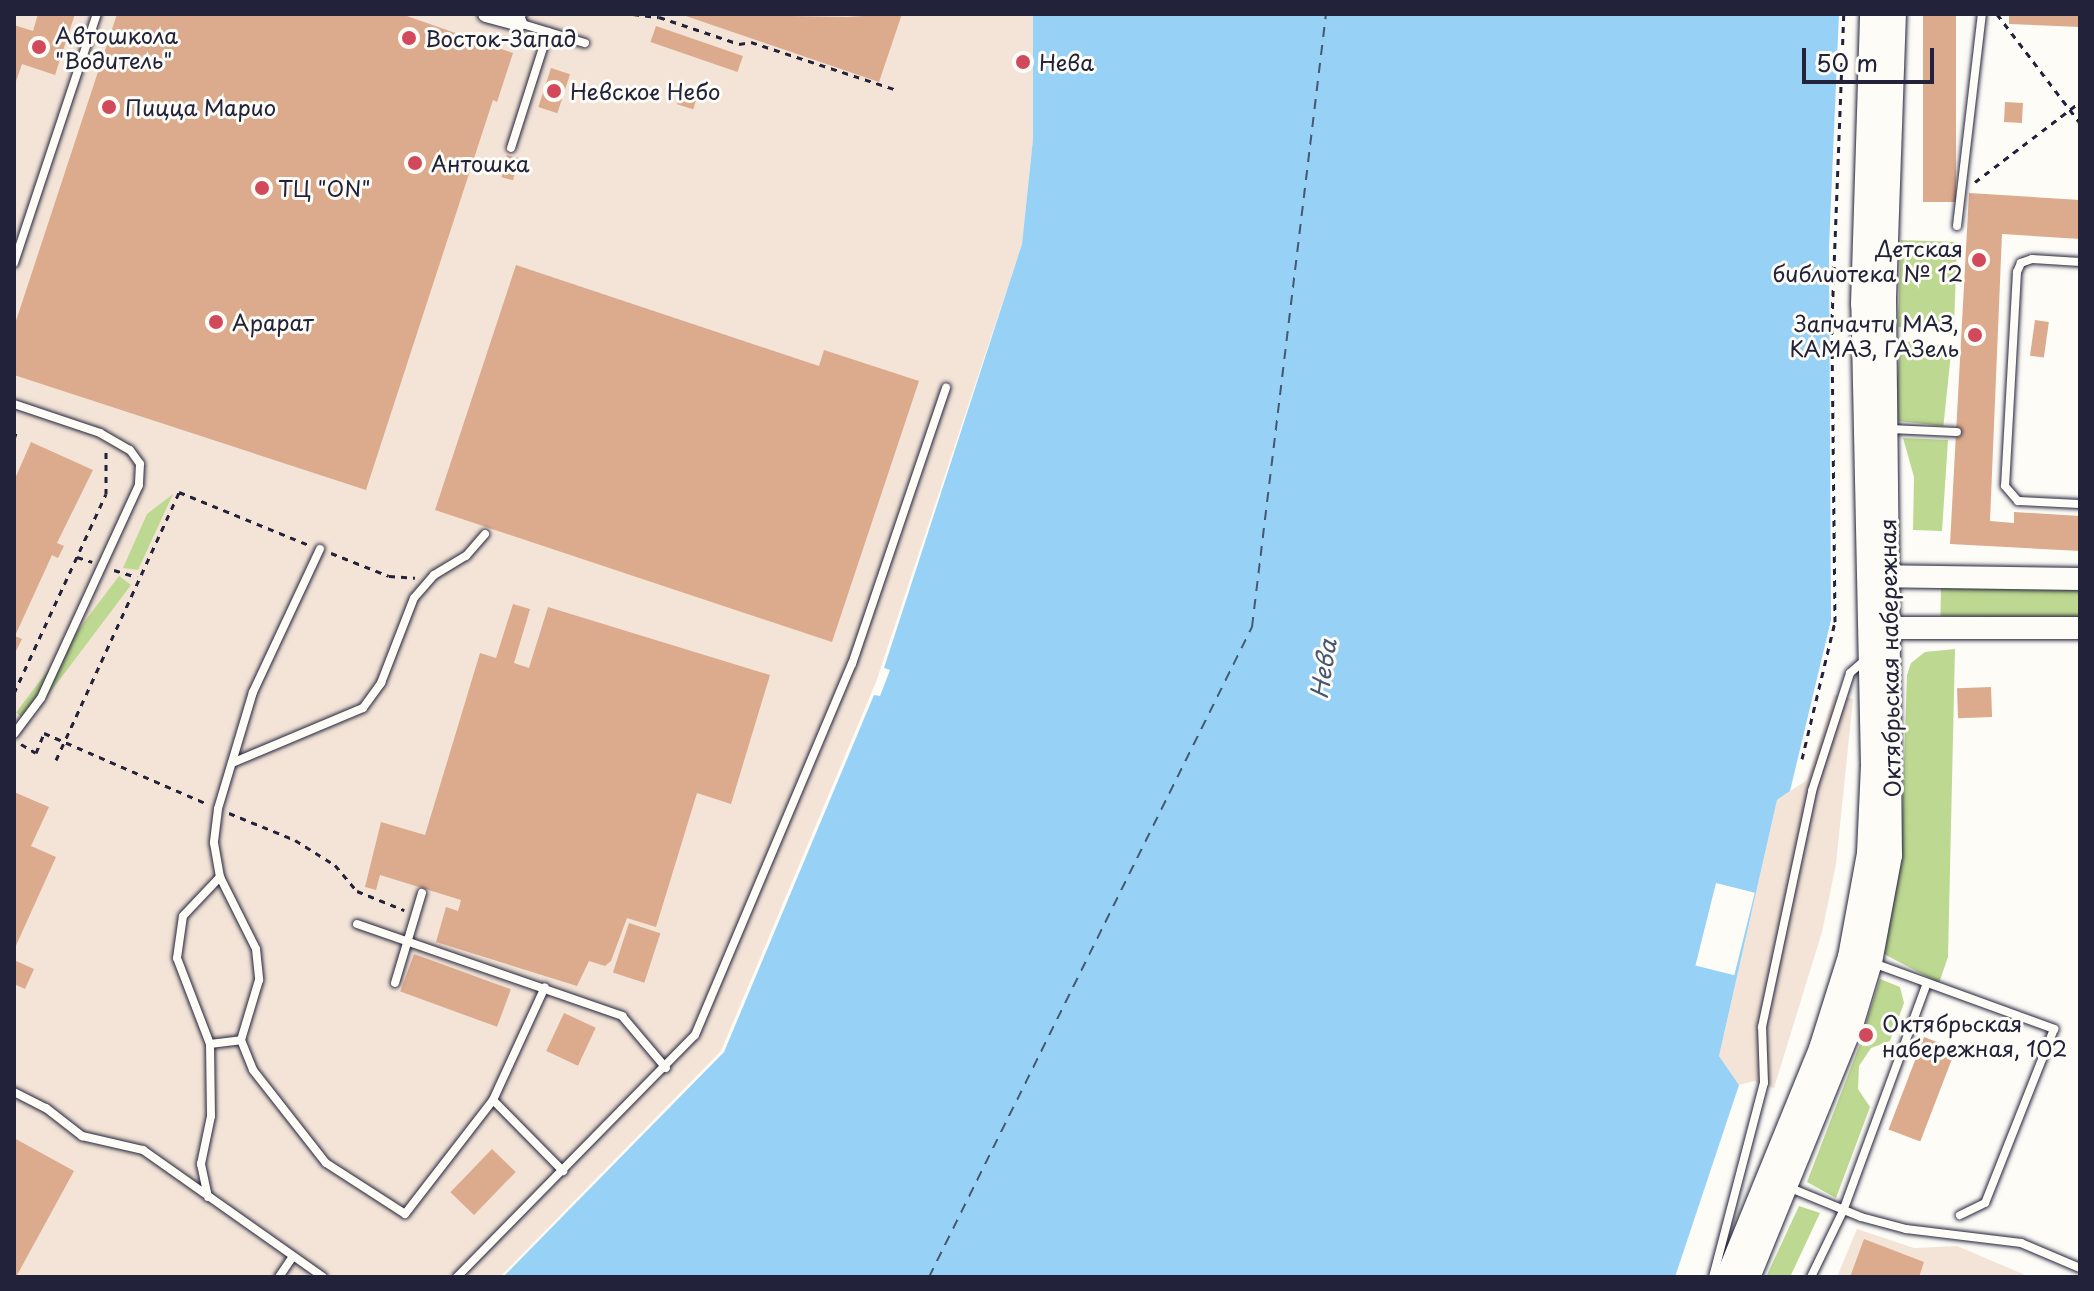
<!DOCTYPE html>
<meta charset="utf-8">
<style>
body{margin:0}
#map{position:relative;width:2094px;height:1291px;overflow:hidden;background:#fdfcf7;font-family:"Playpen Sans",sans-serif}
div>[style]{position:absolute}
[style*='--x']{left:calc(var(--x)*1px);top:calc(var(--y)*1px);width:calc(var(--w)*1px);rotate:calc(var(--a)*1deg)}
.built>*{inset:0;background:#f3e4d7}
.green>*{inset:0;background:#bdd890;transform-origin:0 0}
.water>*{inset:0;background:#97d1f6}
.pier>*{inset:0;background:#fdfcf7;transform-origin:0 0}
.ferry>*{height:2px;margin-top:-1px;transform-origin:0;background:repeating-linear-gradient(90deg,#455773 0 10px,transparent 0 18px)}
.building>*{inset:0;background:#dcab8d;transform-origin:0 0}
.path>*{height:3px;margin-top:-1.5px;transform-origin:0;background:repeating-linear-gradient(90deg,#22223b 0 6px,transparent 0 12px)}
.roads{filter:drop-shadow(0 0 2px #22223b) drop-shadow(0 0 2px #22223b)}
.service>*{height:8px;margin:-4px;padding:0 4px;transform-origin:4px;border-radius:4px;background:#fdfcf7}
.minor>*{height:16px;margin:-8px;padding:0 8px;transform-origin:8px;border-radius:8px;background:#fdfcf7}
.secondary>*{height:22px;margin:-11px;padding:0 11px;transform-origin:11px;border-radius:11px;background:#fdfcf7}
.primary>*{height:26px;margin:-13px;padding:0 13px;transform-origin:13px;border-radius:13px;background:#fdfcf7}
.dots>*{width:22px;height:22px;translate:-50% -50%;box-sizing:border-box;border:4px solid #fdfcf7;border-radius:50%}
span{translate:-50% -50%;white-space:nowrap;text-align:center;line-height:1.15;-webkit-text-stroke:6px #fdfcf7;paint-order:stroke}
.poi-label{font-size:22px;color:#22223b}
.left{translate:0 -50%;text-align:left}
.right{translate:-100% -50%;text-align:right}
.street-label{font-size:22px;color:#22223b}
.water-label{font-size:24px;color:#455773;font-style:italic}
.frame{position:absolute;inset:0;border:16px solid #22223b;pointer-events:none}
.scale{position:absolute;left:1802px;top:48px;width:132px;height:36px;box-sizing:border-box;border:4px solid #22223b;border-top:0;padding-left:10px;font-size:24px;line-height:28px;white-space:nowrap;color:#22223b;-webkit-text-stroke:6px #fdfcf7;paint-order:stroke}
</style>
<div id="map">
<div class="built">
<div style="clip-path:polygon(14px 14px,1033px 14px,1033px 139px,1022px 244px,876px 682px,721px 1051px,500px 1277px,14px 1277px)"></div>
<div style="clip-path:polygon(1834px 695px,1853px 699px,1836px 864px,1822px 932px,1774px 1088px,1754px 1081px,1739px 1085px,1719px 1056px,1777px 800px,1807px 780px)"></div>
<div style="clip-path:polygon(1857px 1229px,1914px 1248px,1957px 1246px,2030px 1277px,1837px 1277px)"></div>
</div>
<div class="green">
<div style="left:1901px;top:240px;width:56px;height:87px;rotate:2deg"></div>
<div style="left:1901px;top:341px;width:51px;height:80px;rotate:6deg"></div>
<div style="clip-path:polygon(1903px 438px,1948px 440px,1942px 531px,1913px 530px,1914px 477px)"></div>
<div style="clip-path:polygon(173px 494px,138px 570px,123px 568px,147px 514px)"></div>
<div style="left:119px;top:576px;width:15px;height:171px;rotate:37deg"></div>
<div style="left:1941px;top:586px;width:139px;height:30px;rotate:1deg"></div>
<div style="clip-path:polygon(1955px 649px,1948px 957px,1939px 983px,1884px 954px,1901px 852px,1907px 675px,1911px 663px,1925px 652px)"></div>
<div style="clip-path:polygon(1880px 979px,1900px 987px,1904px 1003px,1890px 1041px,1871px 1048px,1859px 1066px,1858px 1089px,1870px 1107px,1836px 1198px,1807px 1182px,1861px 1041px,1867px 1042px,1870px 1031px,1864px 1029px)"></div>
<div style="clip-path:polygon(1799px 1206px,1820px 1213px,1790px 1277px,1766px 1277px)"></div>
</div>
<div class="water">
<div style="clip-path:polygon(1033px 14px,1839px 14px,1829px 247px,1831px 620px,1790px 791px,1777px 800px,1719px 1056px,1739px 1085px,1675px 1277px,503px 1277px,724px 1052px,874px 695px,880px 696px,890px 670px,884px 668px,1022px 244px,1033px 139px)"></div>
</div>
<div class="pier">
<div style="left:1716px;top:883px;width:40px;height:85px;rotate:14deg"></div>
</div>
<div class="ferry">
<div style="--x:929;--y:1277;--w:726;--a:-63.58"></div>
<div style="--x:1252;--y:627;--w:617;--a:-83.12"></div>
</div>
<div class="building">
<div style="clip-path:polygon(38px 14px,75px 14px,55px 75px,22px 64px,14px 87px,14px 25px,33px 31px)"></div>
<div style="clip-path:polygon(117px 14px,401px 14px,513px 53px,497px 102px,493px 100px,366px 490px,14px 375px,14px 327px)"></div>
<div style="clip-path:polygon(680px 14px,847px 17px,902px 14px,879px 82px)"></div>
<div style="left:1923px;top:14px;width:33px;height:188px"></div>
<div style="clip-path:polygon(2009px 14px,2080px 14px,2080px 27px,2009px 24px)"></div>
<div style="left:656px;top:26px;width:92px;height:17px;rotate:19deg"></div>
<div style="left:551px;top:68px;width:20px;height:41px;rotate:18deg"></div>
<div style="left:682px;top:88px;width:17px;height:17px;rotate:17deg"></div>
<div style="left:2005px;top:102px;width:18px;height:20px;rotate:3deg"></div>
<div style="left:507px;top:155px;width:12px;height:23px;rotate:14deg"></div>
<div style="clip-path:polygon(1969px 193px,2080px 200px,2080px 239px,2002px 234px,1990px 521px,2014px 523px,2014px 512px,2080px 516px,2080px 551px,1950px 544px)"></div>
<div style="clip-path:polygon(516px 265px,819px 366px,824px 350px,919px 381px,832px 642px,435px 510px)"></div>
<div style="left:2035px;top:320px;width:14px;height:36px;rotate:8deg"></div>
<div style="clip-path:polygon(31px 442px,93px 470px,57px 543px,64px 546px,58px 558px,52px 555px,15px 636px,22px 639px,16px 651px,14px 650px,14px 481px)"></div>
<div style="clip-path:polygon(513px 604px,530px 609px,514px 663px,529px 668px,548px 607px,770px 675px,731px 804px,697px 793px,656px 927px,627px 918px,611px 961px,605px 966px,589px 961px,577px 986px,436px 942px,446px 907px,458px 911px,461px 900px,380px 875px,376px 890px,365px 887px,381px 822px,425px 835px,480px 653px,496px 658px)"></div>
<div style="left:1991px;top:687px;width:30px;height:34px;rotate:88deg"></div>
<div style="clip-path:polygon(14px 792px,49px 807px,31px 846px,56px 857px,14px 950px)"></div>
<div style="left:629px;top:923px;width:33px;height:52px;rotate:18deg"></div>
<div style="left:414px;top:954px;width:103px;height:40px;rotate:20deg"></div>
<div style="clip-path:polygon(14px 960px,34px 969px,25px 989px,14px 984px)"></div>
<div style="left:564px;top:1013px;width:35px;height:42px;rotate:25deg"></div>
<div style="left:1924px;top:1037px;width:34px;height:99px;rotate:21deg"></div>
<div style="clip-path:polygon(14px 1138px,74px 1171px,16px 1277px,14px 1277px)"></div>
<div style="left:492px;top:1149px;width:33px;height:60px;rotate:44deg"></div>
<div style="clip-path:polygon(1864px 1239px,1924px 1262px,1919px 1277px,1850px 1277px)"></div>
</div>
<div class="path">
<div style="--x:633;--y:14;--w:26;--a:7"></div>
<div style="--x:659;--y:17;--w:84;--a:18.6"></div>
<div style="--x:739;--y:44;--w:12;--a:-9"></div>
<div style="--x:751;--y:42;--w:151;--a:18.2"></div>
<div style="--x:1997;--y:14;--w:137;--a:52.7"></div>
<div style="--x:1975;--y:182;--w:132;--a:-37.3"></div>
<div style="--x:14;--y:439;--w:6;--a:-72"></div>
<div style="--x:331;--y:553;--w:62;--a:21.6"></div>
<div style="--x:389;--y:576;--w:26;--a:4"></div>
<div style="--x:77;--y:557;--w:16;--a:18"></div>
<div style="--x:114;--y:570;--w:24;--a:17"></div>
<div style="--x:14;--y:693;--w:219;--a:-65.2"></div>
<div style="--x:106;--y:494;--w:45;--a:-90"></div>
<div style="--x:21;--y:744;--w:17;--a:31"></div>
<div style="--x:36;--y:753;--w:22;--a:-68"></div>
<div style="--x:44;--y:733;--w:178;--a:23.5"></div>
<div style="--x:1802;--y:759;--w:141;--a:-76.5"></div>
<div style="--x:1835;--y:622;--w:302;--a:-90.6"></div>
<div style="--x:1832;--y:320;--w:306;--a:-87.8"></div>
<div style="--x:56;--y:760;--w:295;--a:-65.3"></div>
<div style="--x:179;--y:492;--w:140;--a:22.2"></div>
<div style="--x:229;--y:813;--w:71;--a:22.2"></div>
<div style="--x:295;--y:840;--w:47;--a:32"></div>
<div style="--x:335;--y:865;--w:34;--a:50"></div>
<div style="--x:357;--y:891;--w:51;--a:22"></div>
</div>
<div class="roads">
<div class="service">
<div style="--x:522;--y:14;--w:9;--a:108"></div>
<div style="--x:519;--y:23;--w:69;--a:16.9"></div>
<div style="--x:511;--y:148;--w:122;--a:-72.3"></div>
<div style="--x:1957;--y:226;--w:213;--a:-83.3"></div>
<div style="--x:2080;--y:262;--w:48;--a:-176.4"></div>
<div style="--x:2032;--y:259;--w:12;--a:160"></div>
<div style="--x:2021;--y:263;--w:10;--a:114"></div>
<div style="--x:2017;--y:272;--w:214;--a:93.2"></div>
<div style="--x:2005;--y:486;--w:20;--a:49"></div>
<div style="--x:2018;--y:501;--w:62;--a:2.8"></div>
<div style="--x:14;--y:263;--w:262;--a:-71.6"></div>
<div style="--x:14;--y:404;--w:91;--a:18.6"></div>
<div style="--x:100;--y:433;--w:34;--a:30"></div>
<div style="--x:130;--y:450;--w:17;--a:54"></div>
<div style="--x:140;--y:464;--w:21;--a:93"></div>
<div style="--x:139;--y:485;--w:234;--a:114.7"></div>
<div style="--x:41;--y:698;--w:45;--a:126.9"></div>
<div style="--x:1889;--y:429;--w:68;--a:2.5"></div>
<div style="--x:320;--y:549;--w:158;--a:115.1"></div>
<div style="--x:253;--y:692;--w:122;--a:106.7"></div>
<div style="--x:218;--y:809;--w:34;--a:97"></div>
<div style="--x:214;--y:843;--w:35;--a:80"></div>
<div style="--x:220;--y:877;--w:80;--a:63.4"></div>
<div style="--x:256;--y:949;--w:31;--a:84"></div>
<div style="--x:259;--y:980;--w:63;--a:106.7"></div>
<div style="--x:241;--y:1040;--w:32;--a:68"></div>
<div style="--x:253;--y:1070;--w:118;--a:51.9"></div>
<div style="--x:326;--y:1163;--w:94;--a:32.8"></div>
<div style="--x:405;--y:1214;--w:144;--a:-52.3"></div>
<div style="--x:493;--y:1100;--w:124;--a:-65.3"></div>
<div style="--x:232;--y:763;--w:142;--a:-22.8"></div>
<div style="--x:363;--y:708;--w:31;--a:-54"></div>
<div style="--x:381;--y:683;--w:91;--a:-68.8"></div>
<div style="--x:414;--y:598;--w:30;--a:-49"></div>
<div style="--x:434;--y:575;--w:37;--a:-31"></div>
<div style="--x:466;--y:556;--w:29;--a:-49"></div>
<div style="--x:357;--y:924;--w:281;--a:19.1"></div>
<div style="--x:622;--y:1016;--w:68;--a:49.8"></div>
<div style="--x:1873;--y:963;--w:193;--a:20"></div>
<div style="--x:2054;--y:1029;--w:187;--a:111.6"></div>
<div style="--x:1985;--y:1203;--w:28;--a:154"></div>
<div style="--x:395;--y:983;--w:94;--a:-73.3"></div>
<div style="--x:210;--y:1044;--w:31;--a:-7"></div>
<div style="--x:14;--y:1092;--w:36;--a:27"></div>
<div style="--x:46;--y:1108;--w:46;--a:37.9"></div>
<div style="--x:82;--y:1136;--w:63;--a:12.9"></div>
<div style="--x:143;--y:1150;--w:220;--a:35.2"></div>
<div style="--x:493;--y:1100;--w:100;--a:45.4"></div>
<div style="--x:1788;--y:1187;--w:79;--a:22.3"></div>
<div style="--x:1861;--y:1217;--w:47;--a:14.9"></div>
<div style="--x:1906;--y:1229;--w:116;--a:6.9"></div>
<div style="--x:2021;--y:1243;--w:64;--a:23"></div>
<div style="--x:208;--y:1197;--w:34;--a:-102"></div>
<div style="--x:201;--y:1164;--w:49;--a:-78.2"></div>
<div style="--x:211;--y:1116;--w:72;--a:-90.8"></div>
<div style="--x:210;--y:1044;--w:92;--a:-111"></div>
<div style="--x:177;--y:958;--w:42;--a:-81.9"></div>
<div style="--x:183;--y:916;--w:54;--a:-46.5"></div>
<div style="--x:279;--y:1277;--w:25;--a:-56"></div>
<div style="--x:457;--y:1277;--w:339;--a:-45.5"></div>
<div style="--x:695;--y:1035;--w:403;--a:-67.1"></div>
<div style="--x:852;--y:664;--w:292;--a:-71.2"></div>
<div style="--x:1713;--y:1277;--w:201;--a:-75.3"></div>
<div style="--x:1764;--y:1083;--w:56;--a:-92"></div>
<div style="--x:1762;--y:1027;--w:241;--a:-78"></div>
<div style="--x:1812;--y:791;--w:124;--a:-72.1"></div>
<div style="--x:1850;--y:673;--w:21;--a:-41"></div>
<div style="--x:1811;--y:1277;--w:73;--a:-64.1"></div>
<div style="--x:1843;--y:1211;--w:240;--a:-69.8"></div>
</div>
<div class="minor">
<div style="--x:486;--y:14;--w:34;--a:15"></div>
</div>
<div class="secondary">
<div style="--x:1869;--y:576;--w:211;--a:0.8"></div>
<div style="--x:1871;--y:628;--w:209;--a:0"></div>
</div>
<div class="primary">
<div style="--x:1729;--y:1277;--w:246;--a:-67.8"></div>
<div style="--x:1822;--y:1049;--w:96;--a:-72.5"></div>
<div style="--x:1851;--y:957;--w:106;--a:-79.6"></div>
<div style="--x:1870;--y:853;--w:87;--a:-87.4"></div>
<div style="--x:1874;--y:766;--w:462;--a:-91.2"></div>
<div style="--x:1864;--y:304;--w:290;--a:-88.2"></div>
<div style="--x:1747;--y:1277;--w:272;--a:-67.8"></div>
<div style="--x:1850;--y:1025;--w:66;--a:-73.2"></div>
<div style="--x:1869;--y:962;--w:109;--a:-79.4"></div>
<div style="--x:1889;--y:855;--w:557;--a:-90.62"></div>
<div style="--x:1883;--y:298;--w:284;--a:-88"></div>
</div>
</div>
<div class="dots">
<div style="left:409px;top:38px;background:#d1495b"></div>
<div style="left:39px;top:47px;background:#d1495b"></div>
<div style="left:1023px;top:62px;background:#d1495b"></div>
<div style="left:554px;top:91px;background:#d1495b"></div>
<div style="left:109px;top:107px;background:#d1495b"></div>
<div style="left:415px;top:163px;background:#d1495b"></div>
<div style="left:262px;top:188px;background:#d1495b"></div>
<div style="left:1979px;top:260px;background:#d1495b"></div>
<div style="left:216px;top:322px;background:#d1495b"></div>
<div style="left:1975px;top:335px;background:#d1495b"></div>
<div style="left:1866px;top:1035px;background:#d1495b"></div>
</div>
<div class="poi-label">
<span class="left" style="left:55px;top:47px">Автошкола<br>"Водитель"</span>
<span class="left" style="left:425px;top:38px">Восток-Запад</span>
<span class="left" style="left:1039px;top:62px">Нева</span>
<span class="left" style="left:570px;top:91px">Невское Небо</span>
<span class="left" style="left:125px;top:107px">Пицца Марио</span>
<span class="left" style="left:431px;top:163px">Антошка</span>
<span class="left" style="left:278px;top:188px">ТЦ "ON"</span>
<span class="right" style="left:1963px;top:260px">Детская<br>библиотека № 12</span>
<span class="left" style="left:232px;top:322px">Арарат</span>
<span class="right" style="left:1959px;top:335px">Запчачти МАЗ,<br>КАМАЗ, ГАЗель</span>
<span class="left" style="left:1882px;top:1035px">Октябрьская<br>набережная, 102</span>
</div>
<div class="street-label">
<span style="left:1889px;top:658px;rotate:-91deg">Октябрьская набережная</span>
</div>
<div class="water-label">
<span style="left:1323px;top:669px;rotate:-81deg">Нева</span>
</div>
<div class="frame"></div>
<div class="scale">50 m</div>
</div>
